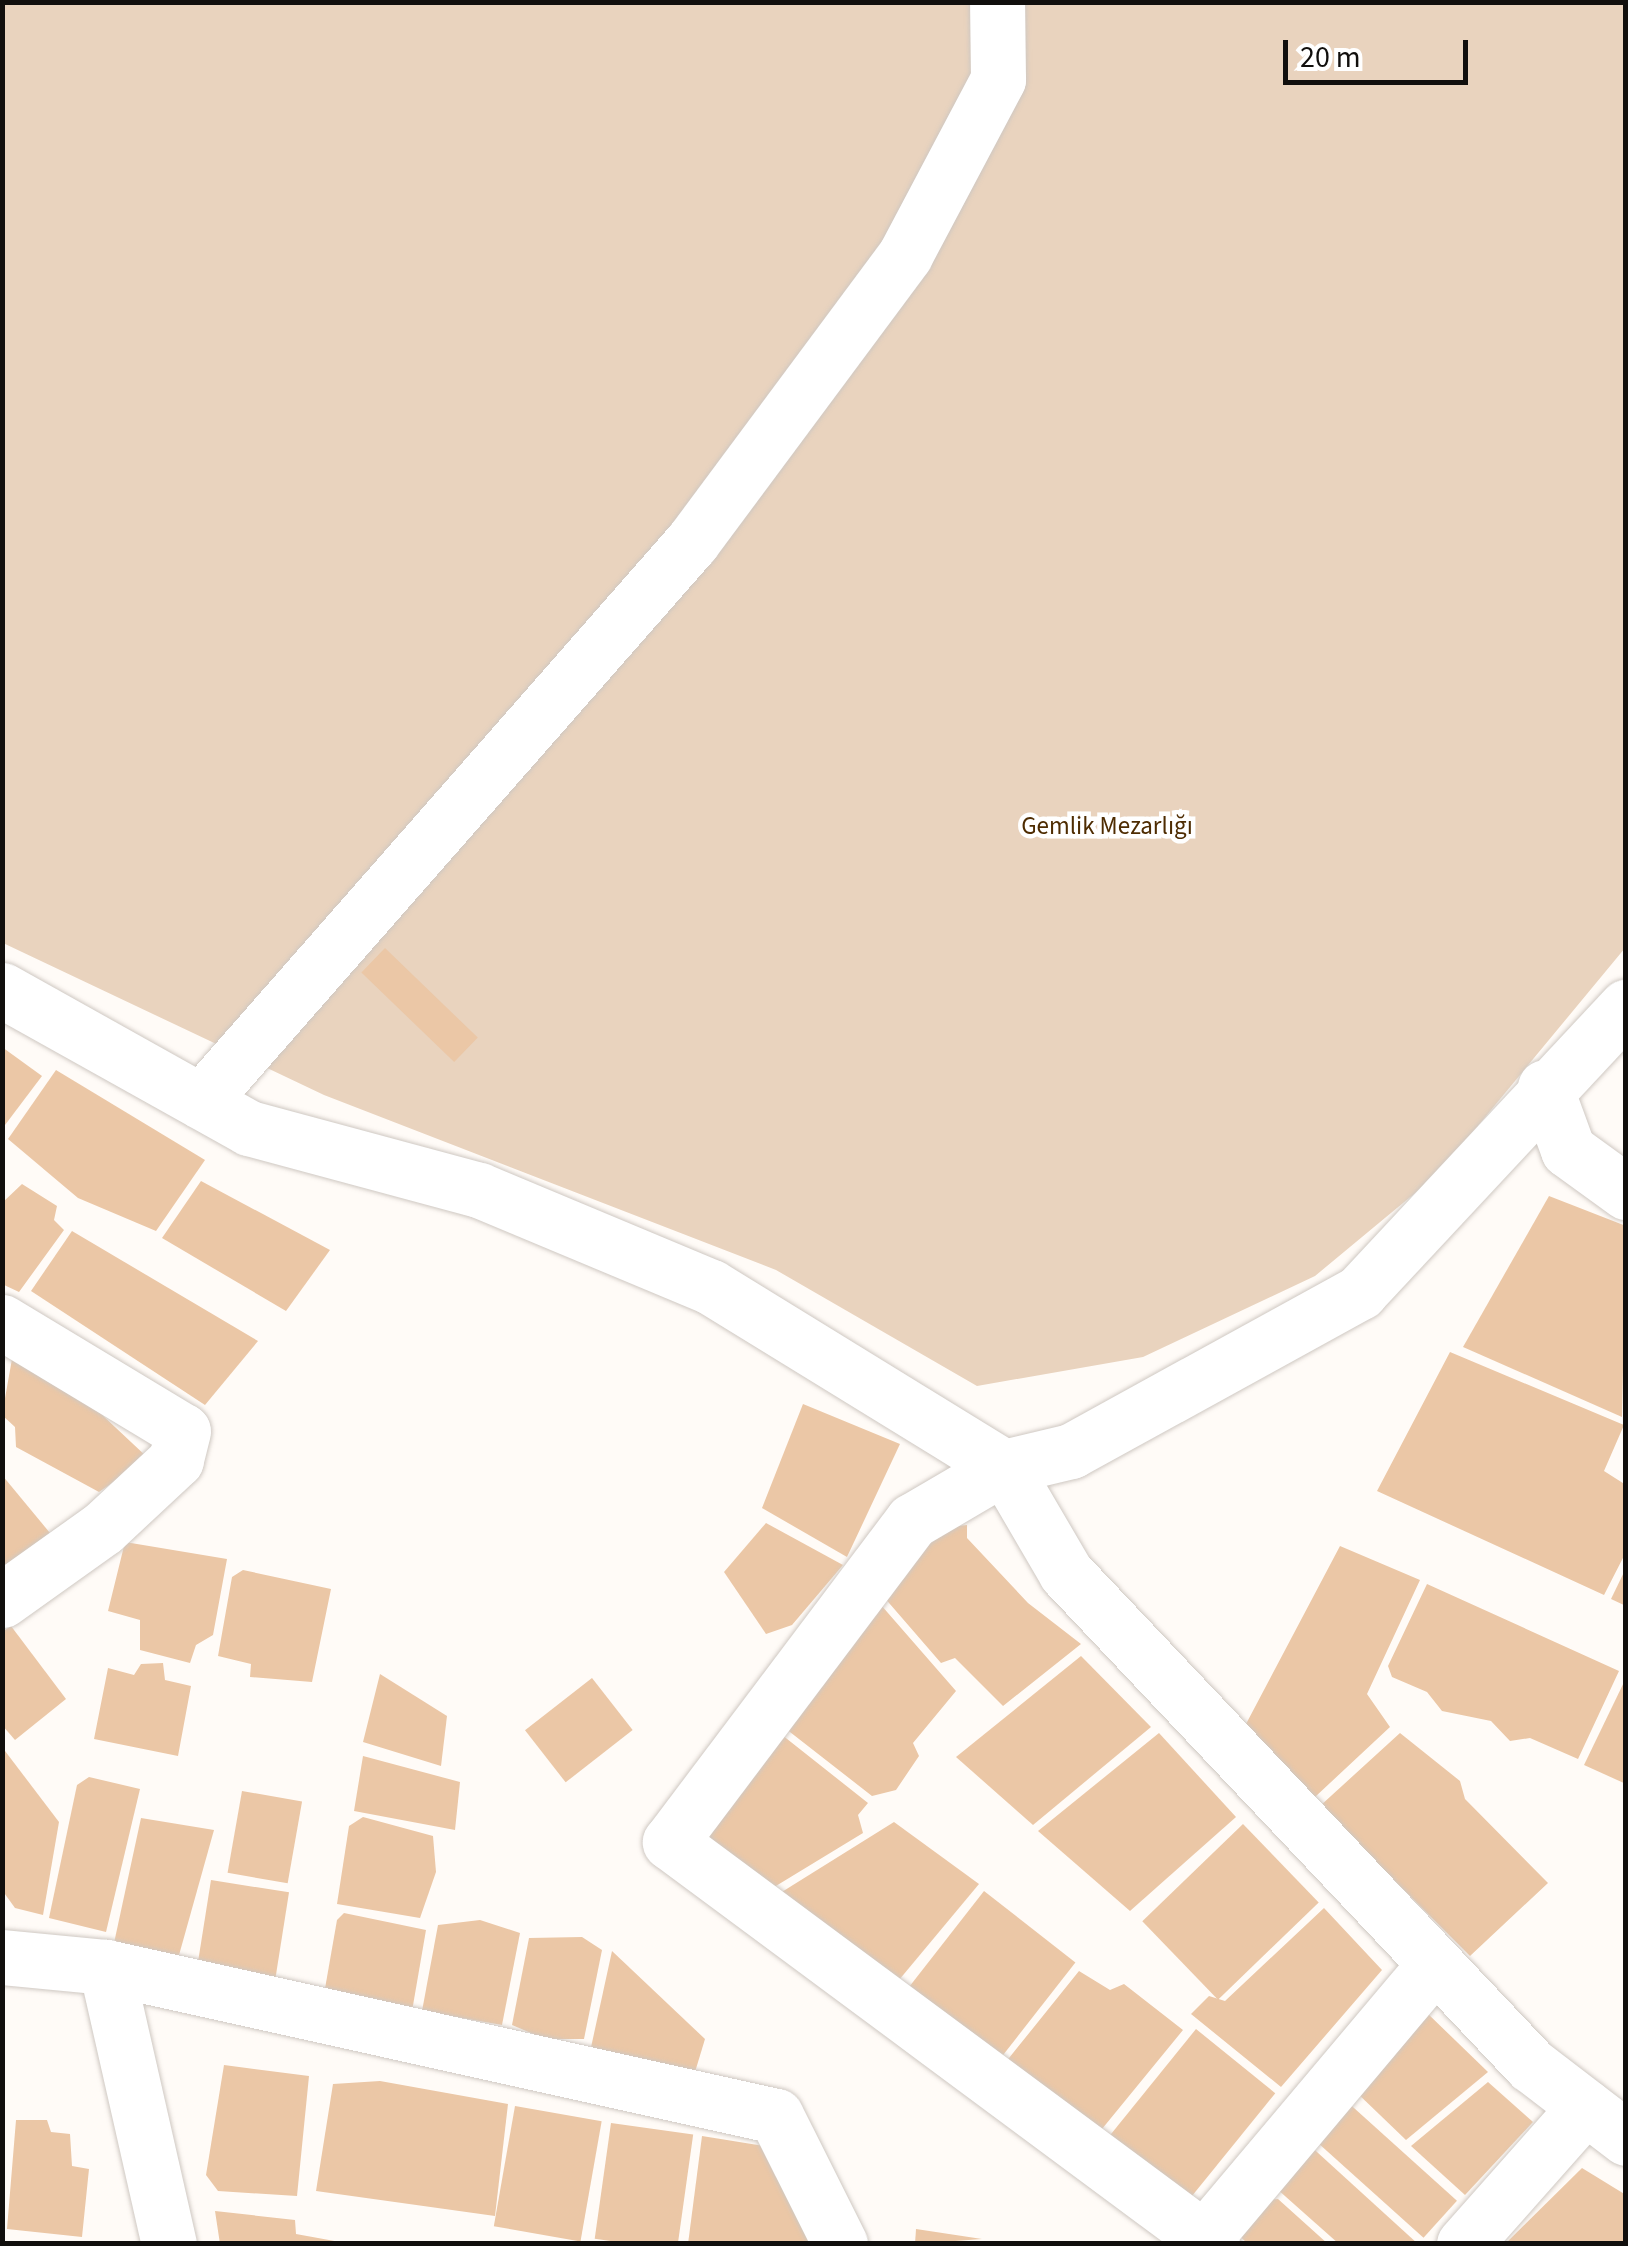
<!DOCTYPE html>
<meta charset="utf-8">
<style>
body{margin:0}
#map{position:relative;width:1628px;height:2246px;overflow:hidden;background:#fffbf7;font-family:"Source Sans 3",sans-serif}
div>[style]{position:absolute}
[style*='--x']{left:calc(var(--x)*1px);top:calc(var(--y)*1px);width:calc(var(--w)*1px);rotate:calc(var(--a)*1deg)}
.green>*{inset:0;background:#e9d3be}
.building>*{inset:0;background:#ebc7a6;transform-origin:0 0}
.roads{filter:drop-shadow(0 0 2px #cfc8c2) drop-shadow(0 0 2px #cfc8c2)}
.street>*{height:55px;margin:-27.5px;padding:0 27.5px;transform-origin:27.5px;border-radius:27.5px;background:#fff}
.secondary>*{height:55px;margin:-27.5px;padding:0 27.5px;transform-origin:27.5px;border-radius:27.5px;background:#fff}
span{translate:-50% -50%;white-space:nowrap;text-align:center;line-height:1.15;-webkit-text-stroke:9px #fff;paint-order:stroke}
.park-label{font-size:25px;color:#4e2c02}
.frame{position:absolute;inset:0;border:5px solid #110f0d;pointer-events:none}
.scale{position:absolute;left:1283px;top:40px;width:185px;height:45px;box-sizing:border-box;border:5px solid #110f0d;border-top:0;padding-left:12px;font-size:30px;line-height:35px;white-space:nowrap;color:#110f0d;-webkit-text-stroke:8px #fff;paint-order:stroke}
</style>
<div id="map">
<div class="green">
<div style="clip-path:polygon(3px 3px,1625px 3px,1625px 948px,1438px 1174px,1315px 1276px,1143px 1357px,977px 1386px,776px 1270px,324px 1095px,3px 943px)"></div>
</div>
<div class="building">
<div style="left:385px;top:948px;width:129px;height:34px;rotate:44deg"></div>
<div style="clip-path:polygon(2px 1047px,42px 1076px,2px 1129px)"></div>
<div style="clip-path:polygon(56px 1070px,205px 1160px,156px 1231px,78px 1198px,8px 1139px)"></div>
<div style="clip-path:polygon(201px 1181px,330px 1250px,286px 1311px,162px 1238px)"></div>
<div style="clip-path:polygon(22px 1184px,57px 1206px,54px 1220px,64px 1230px,19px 1292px,2px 1284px,2px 1203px)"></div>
<div style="clip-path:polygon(1549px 1196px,1626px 1226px,1622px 1417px,1463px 1347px)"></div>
<div style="clip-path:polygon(72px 1231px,258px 1341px,205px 1405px,31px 1291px)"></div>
<div style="clip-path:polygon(1450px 1352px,1624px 1425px,1604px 1471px,1626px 1485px,1626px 1552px,1604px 1595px,1377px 1491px)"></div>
<div style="clip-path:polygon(12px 1359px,66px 1381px,148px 1458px,99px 1492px,16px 1447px,15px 1427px,2px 1415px)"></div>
<div style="clip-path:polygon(803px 1404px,900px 1444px,847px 1557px,762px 1508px)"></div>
<div style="clip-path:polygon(2px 1475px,50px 1533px,2px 1569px)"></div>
<div style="clip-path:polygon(766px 1523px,843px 1565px,792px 1625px,766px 1634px,724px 1572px)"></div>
<div style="clip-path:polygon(967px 1525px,967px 1538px,1028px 1603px,1081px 1644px,1003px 1706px,955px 1658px,941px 1663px,883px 1596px,930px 1529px)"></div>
<div style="clip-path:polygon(125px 1542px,227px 1559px,213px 1635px,196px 1645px,190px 1663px,140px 1650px,140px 1620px,108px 1611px)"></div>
<div style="clip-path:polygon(1340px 1546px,1420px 1580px,1367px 1694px,1390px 1727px,1315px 1797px,1246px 1724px)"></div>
<div style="clip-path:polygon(1626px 1568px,1626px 1606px,1611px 1599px)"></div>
<div style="clip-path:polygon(243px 1570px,331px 1589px,312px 1682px,250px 1677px,251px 1664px,218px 1656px,232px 1577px)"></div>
<div style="clip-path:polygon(1427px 1584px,1619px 1671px,1578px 1759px,1530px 1738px,1510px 1741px,1491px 1721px,1442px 1711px,1427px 1692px,1392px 1677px,1388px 1666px)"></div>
<div style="clip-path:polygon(881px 1605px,956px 1691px,913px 1743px,919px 1756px,896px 1790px,872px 1796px,781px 1725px)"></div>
<div style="clip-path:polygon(11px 1626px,66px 1699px,15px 1740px,2px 1725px,2px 1632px)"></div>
<div style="clip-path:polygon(1081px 1656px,1151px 1727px,1033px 1825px,956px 1757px)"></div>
<div style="clip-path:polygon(163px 1663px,165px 1680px,191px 1686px,178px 1756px,94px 1739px,108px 1668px,134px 1675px,141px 1664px)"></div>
<div style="clip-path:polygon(380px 1674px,447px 1716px,441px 1766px,363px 1742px)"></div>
<div style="left:592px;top:1678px;width:66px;height:85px;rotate:52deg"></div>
<div style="clip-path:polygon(1626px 1678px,1626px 1784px,1584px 1765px)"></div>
<div style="clip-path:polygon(777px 1731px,868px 1803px,858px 1815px,863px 1833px,766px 1892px,694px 1838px)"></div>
<div style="clip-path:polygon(1159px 1733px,1236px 1817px,1130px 1911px,1038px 1831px)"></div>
<div style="clip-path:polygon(1400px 1733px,1460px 1781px,1465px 1799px,1548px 1883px,1470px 1956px,1320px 1806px)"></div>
<div style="clip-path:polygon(2px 1747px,59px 1822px,43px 1915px,15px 1908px,2px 1890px)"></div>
<div style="clip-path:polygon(363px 1756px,460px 1782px,455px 1830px,354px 1811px)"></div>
<div style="clip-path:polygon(89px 1777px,140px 1789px,106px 1932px,49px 1918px,77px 1785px)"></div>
<div style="left:242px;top:1791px;width:61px;height:83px;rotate:10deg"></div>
<div style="clip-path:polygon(363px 1817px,433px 1836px,436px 1872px,420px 1918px,337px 1904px,349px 1826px)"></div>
<div style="clip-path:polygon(141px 1818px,214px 1830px,174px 1973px,111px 1957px)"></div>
<div style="clip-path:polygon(894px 1822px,979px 1884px,894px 1986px,777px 1895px)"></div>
<div style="left:1243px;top:1824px;width:109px;height:140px;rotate:46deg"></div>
<div style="left:211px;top:1880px;width:79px;height:98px;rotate:9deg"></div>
<div style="left:984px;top:1891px;width:116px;height:129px;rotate:38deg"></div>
<div style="clip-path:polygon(1324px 1908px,1382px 1970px,1281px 2087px,1191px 2014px,1209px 1996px,1225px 2001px)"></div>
<div style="clip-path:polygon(344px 1913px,426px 1930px,411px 2017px,323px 2000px,337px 1920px)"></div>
<div style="clip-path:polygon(480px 1920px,520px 1933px,502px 2025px,422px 2011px,438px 1925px)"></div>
<div style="clip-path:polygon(582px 1937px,602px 1950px,584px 2039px,545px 2039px,512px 2025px,529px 1938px)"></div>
<div style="clip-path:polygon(612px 1951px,705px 2039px,695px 2072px,590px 2052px)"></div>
<div style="clip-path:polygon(1079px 1971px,1110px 1990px,1124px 1984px,1183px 2030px,1093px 2140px,1001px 2068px)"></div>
<div style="clip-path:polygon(1425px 2011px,1488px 2072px,1406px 2140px,1354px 2090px)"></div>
<div style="left:1196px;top:2029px;width:102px;height:152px;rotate:39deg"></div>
<div style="clip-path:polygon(224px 2065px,309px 2076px,297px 2196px,218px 2191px,206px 2175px)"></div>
<div style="clip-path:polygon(380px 2081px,508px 2104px,495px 2216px,316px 2191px,333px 2084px)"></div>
<div style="clip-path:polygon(1488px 2082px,1533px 2122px,1465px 2195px,1411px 2146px)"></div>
<div style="left:1344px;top:2099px;width:152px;height:50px;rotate:42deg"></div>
<div style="left:515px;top:2106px;width:88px;height:122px;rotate:10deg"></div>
<div style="clip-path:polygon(16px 2120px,47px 2120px,51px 2132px,70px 2134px,72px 2166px,89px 2169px,82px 2237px,7px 2229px)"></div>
<div style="left:611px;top:2123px;width:83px;height:117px;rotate:8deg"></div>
<div style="clip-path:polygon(702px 2136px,782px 2149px,817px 2244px,688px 2244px)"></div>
<div style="clip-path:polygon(1306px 2142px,1418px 2244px,1339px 2244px,1267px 2180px)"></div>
<div style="clip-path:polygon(1582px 2168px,1626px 2195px,1626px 2244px,1505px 2244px)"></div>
<div style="clip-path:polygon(1278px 2199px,1328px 2244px,1248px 2244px,1232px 2229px,1266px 2200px)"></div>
<div style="clip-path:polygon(215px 2211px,295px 2220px,296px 2234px,351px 2244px,220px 2244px)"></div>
<div style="clip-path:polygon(916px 2229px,982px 2239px,915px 2244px)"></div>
</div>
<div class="roads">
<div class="street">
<div style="--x:1545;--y:1087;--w:67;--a:69.9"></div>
<div style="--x:1568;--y:1150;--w:72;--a:35.9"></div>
<div style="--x:201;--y:1101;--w:744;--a:-48.71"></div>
<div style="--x:692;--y:542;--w:357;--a:-53.4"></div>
<div style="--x:905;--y:255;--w:199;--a:-62.1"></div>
<div style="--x:998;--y:79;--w:77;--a:-90.7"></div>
<div style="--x:2;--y:1322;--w:211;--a:31.1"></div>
<div style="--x:183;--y:1431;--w:30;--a:104"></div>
<div style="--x:176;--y:1460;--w:100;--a:137"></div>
<div style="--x:103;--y:1528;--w:124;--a:144.5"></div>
<div style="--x:2;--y:1957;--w:104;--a:5.5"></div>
<div style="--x:106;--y:1967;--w:686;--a:12.54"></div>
<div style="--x:776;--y:2116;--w:143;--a:63.4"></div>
<div style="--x:106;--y:1967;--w:284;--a:77.2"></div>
<div style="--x:1205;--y:2237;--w:354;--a:-49.9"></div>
<div style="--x:1212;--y:2244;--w:675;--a:-143.44"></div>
<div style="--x:670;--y:1842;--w:402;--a:-53"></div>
<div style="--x:912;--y:1521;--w:107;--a:-30.4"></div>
<div style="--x:1004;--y:1467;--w:123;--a:59.7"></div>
<div style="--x:1066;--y:1573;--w:677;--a:46.62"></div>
<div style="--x:1531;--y:2065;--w:120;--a:37.5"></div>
<div style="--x:1464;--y:2244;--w:183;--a:-48.5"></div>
</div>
<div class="secondary">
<div style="--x:2;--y:990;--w:283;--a:29.2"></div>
<div style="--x:249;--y:1128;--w:238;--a:15.1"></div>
<div style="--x:479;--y:1190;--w:251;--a:22.7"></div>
<div style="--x:711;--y:1287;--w:344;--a:31.6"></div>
<div style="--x:1004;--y:1467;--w:69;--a:-13.4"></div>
<div style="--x:1071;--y:1451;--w:330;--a:-28.8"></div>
<div style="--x:1360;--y:1292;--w:390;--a:-47"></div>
</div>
</div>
<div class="park-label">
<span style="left:1107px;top:826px">Gemlik Mezarlığı</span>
</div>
<div class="frame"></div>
<div class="scale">20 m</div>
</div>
